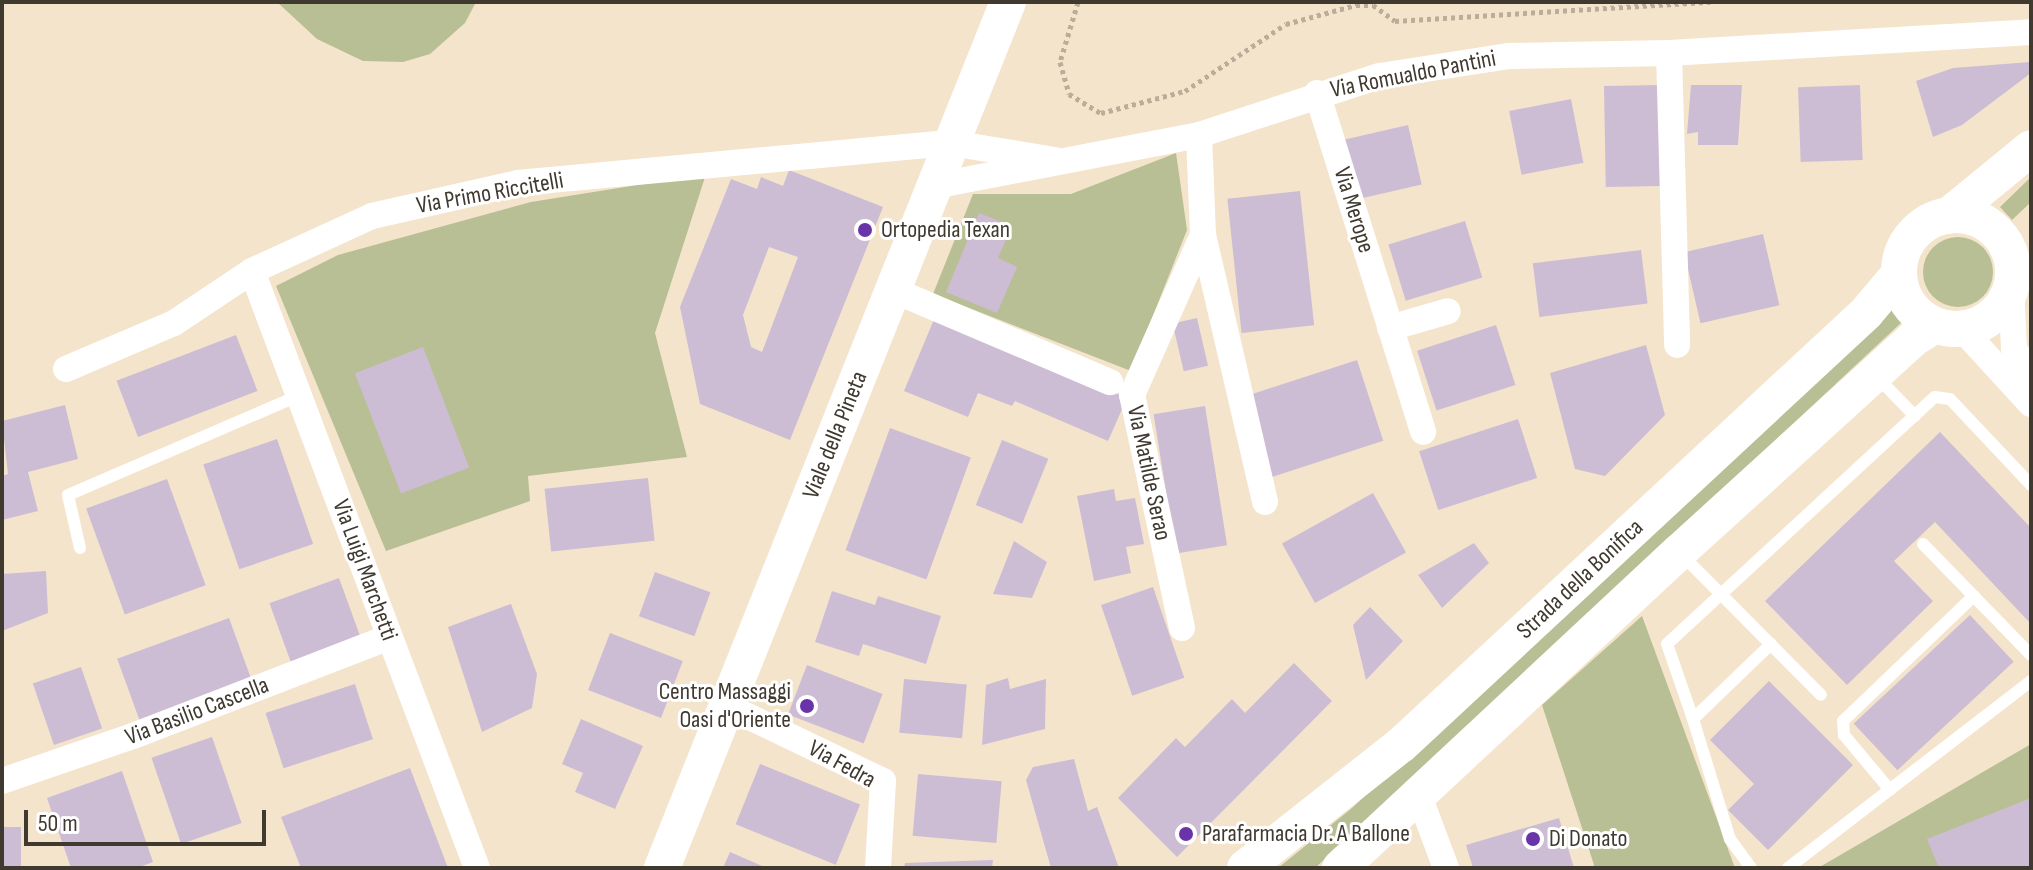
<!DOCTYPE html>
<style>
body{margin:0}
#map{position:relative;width:2033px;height:870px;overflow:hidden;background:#f4e4cc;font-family:"Sofia Sans Condensed",sans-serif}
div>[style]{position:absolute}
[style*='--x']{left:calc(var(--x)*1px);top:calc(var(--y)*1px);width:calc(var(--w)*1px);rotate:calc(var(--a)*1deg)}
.green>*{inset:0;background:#b8bf94}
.round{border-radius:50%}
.building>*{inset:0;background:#ccbdd5;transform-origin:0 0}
.path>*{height:5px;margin-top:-2.5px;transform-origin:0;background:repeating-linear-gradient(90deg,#baae9a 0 4px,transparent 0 8px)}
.lane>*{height:12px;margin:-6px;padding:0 6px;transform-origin:6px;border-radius:6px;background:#fff}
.street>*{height:26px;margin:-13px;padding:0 13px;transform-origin:13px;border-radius:13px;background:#fff}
.secondary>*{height:36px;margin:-18px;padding:0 18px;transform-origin:18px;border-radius:18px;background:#fff}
.secondary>.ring{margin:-18px;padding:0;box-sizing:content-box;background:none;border:36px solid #fff;border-radius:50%}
.dots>*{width:22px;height:22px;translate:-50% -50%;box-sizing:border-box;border:4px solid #fff;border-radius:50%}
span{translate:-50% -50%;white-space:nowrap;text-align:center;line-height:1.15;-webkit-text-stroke:6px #fff;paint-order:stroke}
.street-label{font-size:24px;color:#3f392f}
.poi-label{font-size:24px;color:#3f392f}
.left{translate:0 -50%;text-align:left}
.right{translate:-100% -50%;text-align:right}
.frame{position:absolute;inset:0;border:4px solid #3f392f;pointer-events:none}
.scale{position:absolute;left:24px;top:810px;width:242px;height:36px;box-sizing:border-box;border:4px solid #3f392f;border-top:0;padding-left:10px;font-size:24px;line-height:28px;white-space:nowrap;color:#3f392f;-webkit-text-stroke:6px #fff;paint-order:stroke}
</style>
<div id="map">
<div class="green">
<div style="clip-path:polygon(277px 2px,476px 2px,465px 23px,430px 54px,403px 62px,363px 61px,317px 39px)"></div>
<div style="clip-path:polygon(1176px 153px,1187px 230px,1131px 371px,933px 294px,973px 194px,1071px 194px)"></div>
<div style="clip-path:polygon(706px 174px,655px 333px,687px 457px,528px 476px,530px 501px,386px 551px,276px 286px,338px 255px,531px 202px)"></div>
<div style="clip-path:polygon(2031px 177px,2031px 202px,2012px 220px,2000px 207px)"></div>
<div class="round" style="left:1923px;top:237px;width:70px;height:70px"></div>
<div style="clip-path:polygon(1889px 306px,1903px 321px,1432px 761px,1315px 868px,1278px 868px,1352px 808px)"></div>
<div style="clip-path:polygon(1642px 616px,1735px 868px,1595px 868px,1542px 705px)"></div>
<div style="clip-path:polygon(2031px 744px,2031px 868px,1818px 868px)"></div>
</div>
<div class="building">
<div style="clip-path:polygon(2030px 62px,2031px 73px,1962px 125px,1933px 137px,1916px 81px,1953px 68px)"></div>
<div style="left:1660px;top:85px;width:101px;height:56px;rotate:89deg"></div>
<div style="clip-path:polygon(1691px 85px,1742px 85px,1738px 145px,1698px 145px,1698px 132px,1687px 134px)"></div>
<div style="left:1860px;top:85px;width:75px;height:62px;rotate:88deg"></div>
<div style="left:1571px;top:99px;width:65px;height:63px;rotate:79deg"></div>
<div style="left:1408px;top:125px;width:61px;height:67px;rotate:77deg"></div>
<div style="clip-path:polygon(evenodd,789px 170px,883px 207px,790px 440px,700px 404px,680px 307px,731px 179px,757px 189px,761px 177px,783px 186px,789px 170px,769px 247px,798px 257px,762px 352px,751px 347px,743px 315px,769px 247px)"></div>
<div style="left:1300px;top:191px;width:135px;height:73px;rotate:84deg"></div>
<div style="clip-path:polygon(979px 213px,1012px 226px,998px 258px,1017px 267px,997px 313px,946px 292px)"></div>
<div style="left:1465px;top:221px;width:59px;height:80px;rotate:73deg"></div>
<div style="left:1763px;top:234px;width:73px;height:81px;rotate:77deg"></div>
<div style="left:1641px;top:250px;width:54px;height:109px;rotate:83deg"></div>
<div style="clip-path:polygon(935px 317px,1127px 398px,1108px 441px,1015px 401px,1012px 406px,978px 393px,968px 417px,904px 391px)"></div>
<div style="left:1197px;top:318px;width:49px;height:25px;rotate:77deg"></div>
<div style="left:1496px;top:325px;width:63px;height:83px;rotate:72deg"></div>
<div style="left:236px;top:335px;width:60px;height:128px;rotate:69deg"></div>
<div style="clip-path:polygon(1646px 345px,1665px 415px,1605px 476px,1575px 469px,1550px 373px)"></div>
<div style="left:423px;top:347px;width:129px;height:73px;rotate:69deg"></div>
<div style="left:1357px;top:360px;width:85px;height:117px;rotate:72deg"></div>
<div style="clip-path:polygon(65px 405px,78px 459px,28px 472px,38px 511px,2px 520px,2px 476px,8px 474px,2px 421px)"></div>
<div style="left:1205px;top:406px;width:141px;height:52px;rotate:81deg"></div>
<div style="left:1518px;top:419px;width:62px;height:104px;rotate:72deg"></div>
<div style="left:890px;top:428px;width:86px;height:130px;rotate:20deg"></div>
<div style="clip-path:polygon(1940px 432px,2031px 528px,2031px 624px,1935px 522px,1894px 561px,1933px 601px,1847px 685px,1765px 601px)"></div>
<div style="left:277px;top:439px;width:111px;height:78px;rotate:71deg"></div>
<div style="left:1002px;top:440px;width:50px;height:70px;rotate:22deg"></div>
<div style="left:648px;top:478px;width:63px;height:104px;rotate:84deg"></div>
<div style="left:167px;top:479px;width:113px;height:86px;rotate:70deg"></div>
<div style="clip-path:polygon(1114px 489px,1116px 501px,1135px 498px,1144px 544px,1126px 547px,1131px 573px,1094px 581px,1077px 496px)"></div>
<div style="left:1373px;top:493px;width:68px;height:104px;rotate:61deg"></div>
<div style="clip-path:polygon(1014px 541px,1047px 562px,1032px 598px,993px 594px)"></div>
<div style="clip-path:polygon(1474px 543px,1489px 563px,1442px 608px,1418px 575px)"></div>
<div style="clip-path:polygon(46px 571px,48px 613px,2px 631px,2px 574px)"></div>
<div style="left:655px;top:572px;width:59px;height:47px;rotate:20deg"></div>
<div style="left:339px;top:578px;width:63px;height:74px;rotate:70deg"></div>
<div style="left:1153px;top:587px;width:96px;height:55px;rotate:71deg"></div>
<div style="clip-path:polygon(832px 591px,875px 605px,878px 596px,941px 616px,926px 664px,863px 644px,859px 656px,815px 642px)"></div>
<div style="clip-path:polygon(511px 604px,537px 674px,532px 708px,482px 732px,448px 627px)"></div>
<div style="clip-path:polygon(1370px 607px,1403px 641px,1366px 680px,1353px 625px)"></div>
<div style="left:1970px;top:615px;width:64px;height:159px;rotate:47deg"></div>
<div style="left:229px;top:618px;width:65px;height:119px;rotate:70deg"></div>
<div style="left:610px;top:633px;width:78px;height:61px;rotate:21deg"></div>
<div style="clip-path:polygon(1294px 663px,1332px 701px,1177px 857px,1118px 798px,1176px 738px,1185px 747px,1232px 699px,1245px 713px)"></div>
<div style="left:807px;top:665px;width:81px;height:53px;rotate:21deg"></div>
<div style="left:81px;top:667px;width:65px;height:51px;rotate:71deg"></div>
<div style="clip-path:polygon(1008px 678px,1010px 689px,1046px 679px,1045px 729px,982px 745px,986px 685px)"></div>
<div style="left:904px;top:679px;width:63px;height:54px;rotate:5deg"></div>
<div style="clip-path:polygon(1769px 681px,1853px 765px,1768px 850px,1728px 810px,1754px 784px,1710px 740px)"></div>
<div style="left:355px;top:684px;width:58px;height:94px;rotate:72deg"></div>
<div style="clip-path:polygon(581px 719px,643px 746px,615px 809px,575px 792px,583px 773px,562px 764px)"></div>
<div style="left:212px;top:737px;width:91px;height:64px;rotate:71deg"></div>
<div style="clip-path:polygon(1074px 759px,1088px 811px,1097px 807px,1119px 868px,1051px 868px,1026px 780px,1033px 767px)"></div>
<div style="left:760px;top:764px;width:108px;height:65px;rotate:22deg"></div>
<div style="clip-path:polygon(410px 768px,448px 868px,301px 868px,281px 817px)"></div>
<div style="clip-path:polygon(122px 771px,153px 862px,137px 868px,71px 868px,47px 798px)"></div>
<div style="left:918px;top:774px;width:84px;height:62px;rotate:5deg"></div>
<div style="clip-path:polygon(2031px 798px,2031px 868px,1939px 868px,1927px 839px)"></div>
<div style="clip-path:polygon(1559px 818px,1574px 868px,1473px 868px,1466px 845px)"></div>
<div style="left:2px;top:827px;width:19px;height:41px"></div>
<div style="clip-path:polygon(730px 852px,767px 868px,723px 868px)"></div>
<div style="clip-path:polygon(993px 860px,992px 868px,904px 868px,905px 863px)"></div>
</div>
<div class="path">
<div style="--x:1078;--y:2;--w:63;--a:106.7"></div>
<div style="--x:1060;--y:62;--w:33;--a:74"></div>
<div style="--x:1069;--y:94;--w:37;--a:31"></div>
<div style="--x:1101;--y:113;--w:87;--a:-14.7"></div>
<div style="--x:1185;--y:91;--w:121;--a:-33.6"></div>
<div style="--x:1286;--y:24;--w:73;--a:-15.2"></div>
<div style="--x:1356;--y:5;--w:17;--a:0"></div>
<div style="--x:1373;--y:5;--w:27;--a:36"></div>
<div style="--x:1395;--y:21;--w:316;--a:-3.5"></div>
</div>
<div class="lane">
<div style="--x:1878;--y:378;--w:53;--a:45.8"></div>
<div style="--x:1923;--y:544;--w:155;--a:45.8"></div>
<div style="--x:80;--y:548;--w:54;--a:-102.8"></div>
<div style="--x:68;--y:495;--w:253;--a:-23.3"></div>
<div style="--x:1682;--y:555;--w:197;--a:45.2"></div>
<div style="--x:1771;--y:644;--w:108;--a:136.1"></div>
<div style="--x:1693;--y:719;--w:79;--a:-109.1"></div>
<div style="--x:1667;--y:644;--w:364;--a:-42.7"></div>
<div style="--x:1935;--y:397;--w:15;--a:8"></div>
<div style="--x:1950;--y:399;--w:118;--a:46.7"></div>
<div style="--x:1693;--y:719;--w:126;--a:72.9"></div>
<div style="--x:1730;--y:839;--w:36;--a:54"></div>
<div style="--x:1890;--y:790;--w:72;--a:-129.9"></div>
<div style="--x:1844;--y:735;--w:14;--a:-94"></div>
<div style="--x:1843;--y:721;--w:181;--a:-43.7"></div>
<div style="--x:1788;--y:868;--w:307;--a:-37.6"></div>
</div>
<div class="street">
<div style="--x:1669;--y:53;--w:292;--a:88.4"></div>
<div style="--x:1317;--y:93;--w:355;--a:72.6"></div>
<div style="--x:934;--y:186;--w:270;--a:-10.9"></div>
<div style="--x:1199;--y:135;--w:190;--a:-18.1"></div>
<div style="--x:1380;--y:76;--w:131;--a:-8.8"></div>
<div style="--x:1509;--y:56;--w:160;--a:-1.1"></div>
<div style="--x:1669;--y:53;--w:363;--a:-3.3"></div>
<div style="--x:1203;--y:235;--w:274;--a:76.9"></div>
<div style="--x:252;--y:271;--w:638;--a:69.35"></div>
<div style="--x:2011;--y:287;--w:61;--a:87.2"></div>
<div style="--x:2014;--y:348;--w:35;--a:61"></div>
<div style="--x:893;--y:290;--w:236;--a:23"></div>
<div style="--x:1390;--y:328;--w:60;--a:-16.3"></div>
<div style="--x:1962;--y:329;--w:102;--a:47.4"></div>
<div style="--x:66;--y:369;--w:117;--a:-23.1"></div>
<div style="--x:174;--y:323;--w:94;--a:-33.7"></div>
<div style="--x:252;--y:271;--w:132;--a:-24.6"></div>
<div style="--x:372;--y:216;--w:150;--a:-12.7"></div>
<div style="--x:518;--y:183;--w:435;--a:-5.3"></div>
<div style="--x:951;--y:143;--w:105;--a:9.3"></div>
<div style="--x:1182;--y:628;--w:238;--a:-102.1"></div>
<div style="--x:1132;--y:395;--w:175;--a:-66.1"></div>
<div style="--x:1203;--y:235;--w:100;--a:-92.3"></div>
<div style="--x:727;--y:706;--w:173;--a:25.7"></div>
<div style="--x:883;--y:781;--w:87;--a:93.3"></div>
<div style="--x:2;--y:781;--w:139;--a:-19"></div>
<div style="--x:133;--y:736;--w:274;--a:-21.1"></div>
<div style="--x:1419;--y:796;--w:77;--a:69.4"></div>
</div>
<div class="secondary">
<div class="ring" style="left:1899px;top:215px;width:78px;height:78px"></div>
<div style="--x:1948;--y:216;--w:107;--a:-39.3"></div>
<div style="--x:662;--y:868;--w:933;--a:-68.22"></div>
<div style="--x:1245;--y:868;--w:199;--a:-38.3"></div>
<div style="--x:1401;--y:745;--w:635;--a:-42.89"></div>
<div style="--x:1866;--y:313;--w:51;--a:-49.8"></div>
<div style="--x:1340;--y:868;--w:463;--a:-43"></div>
<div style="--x:1679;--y:552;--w:316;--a:-42.3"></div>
<div style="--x:1913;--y:339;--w:26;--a:-32"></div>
</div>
<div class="dots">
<div style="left:865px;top:230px;background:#6933a9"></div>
<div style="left:807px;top:706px;background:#6933a9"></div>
<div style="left:1186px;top:834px;background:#6933a9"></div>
<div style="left:1533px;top:839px;background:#6933a9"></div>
</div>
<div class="street-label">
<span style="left:1413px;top:74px;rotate:-11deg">Via Romualdo Pantini</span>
<span style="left:490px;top:193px;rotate:-10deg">Via Primo Riccitelli</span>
<span style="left:1354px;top:210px;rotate:73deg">Via Merope</span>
<span style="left:835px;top:435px;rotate:-68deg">Viale della Pineta</span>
<span style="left:1149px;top:473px;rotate:78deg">Via Matilde Serao</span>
<span style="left:365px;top:570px;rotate:70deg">Via Luigi Marchetti</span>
<span style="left:1580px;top:579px;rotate:-43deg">Strada della Bonifica</span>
<span style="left:197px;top:711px;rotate:-21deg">Via Basilio Cascella</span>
<span style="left:842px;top:764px;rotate:29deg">Via Fedra</span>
</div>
<div class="poi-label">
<span class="left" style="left:881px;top:230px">Ortopedia Texan</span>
<span class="right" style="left:791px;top:706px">Centro Massaggi<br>Oasi d'Oriente</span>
<span class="left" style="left:1202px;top:834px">Parafarmacia Dr. A Ballone</span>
<span class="left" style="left:1549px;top:839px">Di Donato</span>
</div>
<div class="frame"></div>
<div class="scale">50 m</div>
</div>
